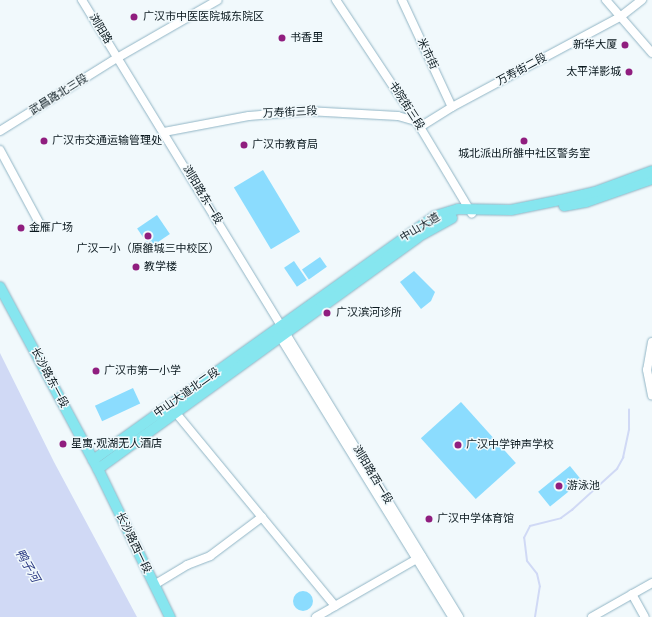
<!DOCTYPE html>
<meta charset="utf-8">
<style>
body{margin:0}
#map{position:relative;width:652px;height:617px;overflow:hidden;background:#f1f9fc;font-family:Signika,"Noto Sans SC",sans-serif}
div>[style]{position:absolute}
[style*='--x']{left:calc(var(--x)*1px);top:calc(var(--y)*1px);width:calc(var(--w)*1px);rotate:calc(var(--a)*1deg)}
.green>*{inset:0;background:#8bdcfe;transform-origin:0 0}
.round{border-radius:50%}
.water>*{inset:0;background:#d0d9f5}
.stream>*{height:1.5px;margin:-0.75px;padding:0 0.75px;transform-origin:0.75px;border-radius:0.75px;background:#d0d9f5}
.roads{filter:drop-shadow(0 0 1px #91b5c5) drop-shadow(0 0 1px #91b5c5)}
.minor>*{height:8px;margin:-4px;padding:0 4px;transform-origin:4px;border-radius:4px;background:#fff}
.major>*{height:10px;margin:-5px;padding:0 5px;transform-origin:5px;border-radius:5px;background:#86e6ef}
.dots>*{width:11px;height:11px;translate:-50% -50%;box-sizing:border-box;border:2px solid #f1f9fc;border-radius:50%}
span{translate:-50% -50%;white-space:nowrap;text-align:center;line-height:1.15;-webkit-text-stroke:3px #f1f9fc;paint-order:stroke}
.poi-label{font-size:11px;color:#09171d}
.left{translate:0 -50%;text-align:left}
.right{translate:-100% -50%;text-align:right}
.street-label{font-size:11px;color:#09171d}
.water-label{font-size:12px;color:#24337e;font-style:italic}
</style>
<div id="map">
<div class="green">
<div style="left:263px;top:170px;width:72px;height:34px;rotate:59deg"></div>
<div style="left:157px;top:215px;width:23px;height:24px;rotate:56deg"></div>
<div style="left:320px;top:257px;width:12px;height:22px;rotate:55deg"></div>
<div style="left:294px;top:261px;width:23px;height:12px;rotate:56deg"></div>
<div style="clip-path:polygon(414px 271px,435px 292px,431px 301px,421px 309px,400px 282px)"></div>
<div style="left:133px;top:388px;width:17px;height:42px;rotate:65deg"></div>
<div style="left:461px;top:402px;width:82px;height:54px;rotate:48deg"></div>
<div style="left:570px;top:466px;width:19px;height:41px;rotate:51deg"></div>
<div class="round" style="left:293px;top:591px;width:20px;height:20px"></div>
</div>
<div class="water">
<div style="clip-path:polygon(0 353px,54px 462px,137px 617px,0 617px)"></div>
</div>
<div class="stream">
<div style="--x:535;--y:617;--w:30;--a:-81"></div>
<div style="--x:540;--y:587;--w:13;--a:-103"></div>
<div style="--x:537;--y:574;--w:16;--a:-128"></div>
<div style="--x:527;--y:561;--w:23;--a:-97"></div>
<div style="--x:524;--y:538;--w:13;--a:-63"></div>
<div style="--x:530;--y:526;--w:32;--a:-14"></div>
<div style="--x:561;--y:518;--w:14;--a:-36"></div>
<div style="--x:572;--y:510;--w:61;--a:-42.3"></div>
<div style="--x:617;--y:469;--w:13;--a:-61"></div>
<div style="--x:623;--y:458;--w:29;--a:-78"></div>
<div style="--x:629;--y:430;--w:20;--a:-90"></div>
</div>
<div class="roads">
<div class="minor">
<div style="--x:82;--y:0;--w:723;--a:58.57"></div>
<div style="--x:336;--y:0;--w:152;--a:56.5"></div>
<div style="--x:420;--y:127;--w:101;--a:59.1"></div>
<div style="--x:402;--y:0;--w:118;--a:65"></div>
<div style="--x:606;--y:0;--w:70;--a:49"></div>
<div style="--x:420;--y:127;--w:38;--a:-32"></div>
<div style="--x:452;--y:107;--w:191;--a:-28.2"></div>
<div style="--x:620;--y:17;--w:28;--a:-38"></div>
<div style="--x:0;--y:131;--w:138;--a:-32"></div>
<div style="--x:117;--y:58;--w:116;--a:-29.9"></div>
<div style="--x:164;--y:132;--w:86;--a:-10.7"></div>
<div style="--x:249;--y:116;--w:58;--a:-4.9"></div>
<div style="--x:307;--y:111;--w:91;--a:3.1"></div>
<div style="--x:398;--y:116;--w:19;--a:16"></div>
<div style="--x:0;--y:150;--w:86;--a:61.7"></div>
<div style="--x:280;--y:337;--w:329;--a:58.4"></div>
<div style="--x:652;--y:342;--w:28;--a:100"></div>
<div style="--x:647;--y:370;--w:26;--a:79"></div>
<div style="--x:176;--y:413;--w:250;--a:50.5"></div>
<div style="--x:335;--y:606;--w:100;--a:-29.9"></div>
<div style="--x:154;--y:585;--w:39;--a:-31"></div>
<div style="--x:187;--y:565;--w:25;--a:-21"></div>
<div style="--x:210;--y:556;--w:65;--a:-36.9"></div>
<div style="--x:632;--y:594;--w:26;--a:61"></div>
<div style="--x:316;--y:617;--w:22;--a:-30"></div>
<div style="--x:592;--y:617;--w:69;--a:-29.5"></div>
</div>
<div class="major">
<div style="--x:564;--y:206;--w:22;--a:-10"></div>
<div style="--x:586;--y:202;--w:70;--a:-19.2"></div>
<div style="--x:0;--y:287;--w:207;--a:61.7"></div>
<div style="--x:98;--y:469;--w:165;--a:64.1"></div>
<div style="--x:93;--y:460;--w:420;--a:-35.5"></div>
<div style="--x:435;--y:216;--w:24;--a:-17"></div>
<div style="--x:458;--y:209;--w:53;--a:1.1"></div>
<div style="--x:511;--y:210;--w:50;--a:-11.5"></div>
<div style="--x:560;--y:200;--w:36;--a:-13"></div>
<div style="--x:595;--y:192;--w:61;--a:-20.2"></div>
<div style="--x:98;--y:469;--w:395;--a:-35.9"></div>
<div style="--x:418;--y:237;--w:39;--a:-29"></div>
</div>
</div>
<div class="dots">
<div style="left:134px;top:17px;background:#901e7f"></div>
<div style="left:282px;top:38px;background:#901e7f"></div>
<div style="left:625px;top:45px;background:#901e7f"></div>
<div style="left:629px;top:72px;background:#901e7f"></div>
<div style="left:44px;top:141px;background:#901e7f"></div>
<div style="left:524px;top:141px;background:#901e7f"></div>
<div style="left:244px;top:145px;background:#901e7f"></div>
<div style="left:21px;top:228px;background:#901e7f"></div>
<div style="left:148px;top:236px;background:#901e7f"></div>
<div style="left:136px;top:267px;background:#901e7f"></div>
<div style="left:327px;top:313px;background:#901e7f"></div>
<div style="left:96px;top:371px;background:#901e7f"></div>
<div style="left:63px;top:444px;background:#901e7f"></div>
<div style="left:458px;top:445px;background:#901e7f"></div>
<div style="left:559px;top:486px;background:#901e7f"></div>
<div style="left:429px;top:519px;background:#901e7f"></div>
</div>
<div class="poi-label">
<span class="left" style="left:143px;top:17px">广汉市中医医院城东院区</span>
<span class="left" style="left:290px;top:38px">书香里</span>
<span class="right" style="left:617px;top:45px">新华大厦</span>
<span class="right" style="left:621px;top:72px">太平洋影城</span>
<span class="left" style="left:52px;top:141px">广汉市交通运输管理处</span>
<span class="left" style="left:252px;top:145px">广汉市教育局</span>
<span style="left:524px;top:154px">城北派出所雒中社区警务室</span>
<span class="left" style="left:29px;top:228px">金雁广场</span>
<span style="left:148px;top:249px">广汉一小（原雒城三中校区）</span>
<span class="left" style="left:144px;top:267px">教学楼</span>
<span class="left" style="left:336px;top:313px">广汉滨河诊所</span>
<span class="left" style="left:104px;top:371px">广汉市第一小学</span>
<span class="left" style="left:71px;top:444px">星寓·观湖无人酒店</span>
<span class="left" style="left:466px;top:445px">广汉中学钟声学校</span>
<span class="left" style="left:567px;top:486px">游泳池</span>
<span class="left" style="left:437px;top:519px">广汉中学体育馆</span>
</div>
<div class="street-label">
<span style="left:100px;top:29px;rotate:59deg">浏阳路</span>
<span style="left:427px;top:54px;rotate:65deg">米市街</span>
<span style="left:522px;top:70px;rotate:-28deg">万寿街二段</span>
<span style="left:59px;top:95px;rotate:-32deg">武昌路北三段</span>
<span style="left:406px;top:106px;rotate:57deg">书院街三段</span>
<span style="left:290px;top:113px;rotate:-3deg">万寿街三段</span>
<span style="left:202px;top:195px;rotate:59deg">浏阳路东一段</span>
<span style="left:420px;top:228px;rotate:-31deg">中山大道</span>
<span style="left:49px;top:378px;rotate:62deg">长沙路东一段</span>
<span style="left:187px;top:393px;rotate:-35deg">中山大道北二段</span>
<span style="left:372px;top:475px;rotate:59deg">浏阳路西一段</span>
<span style="left:133px;top:543px;rotate:64deg">长沙路西一段</span>
</div>
<div class="water-label">
<span style="left:27px;top:566px;rotate:60deg">鸭子河</span>
</div>
</div>
